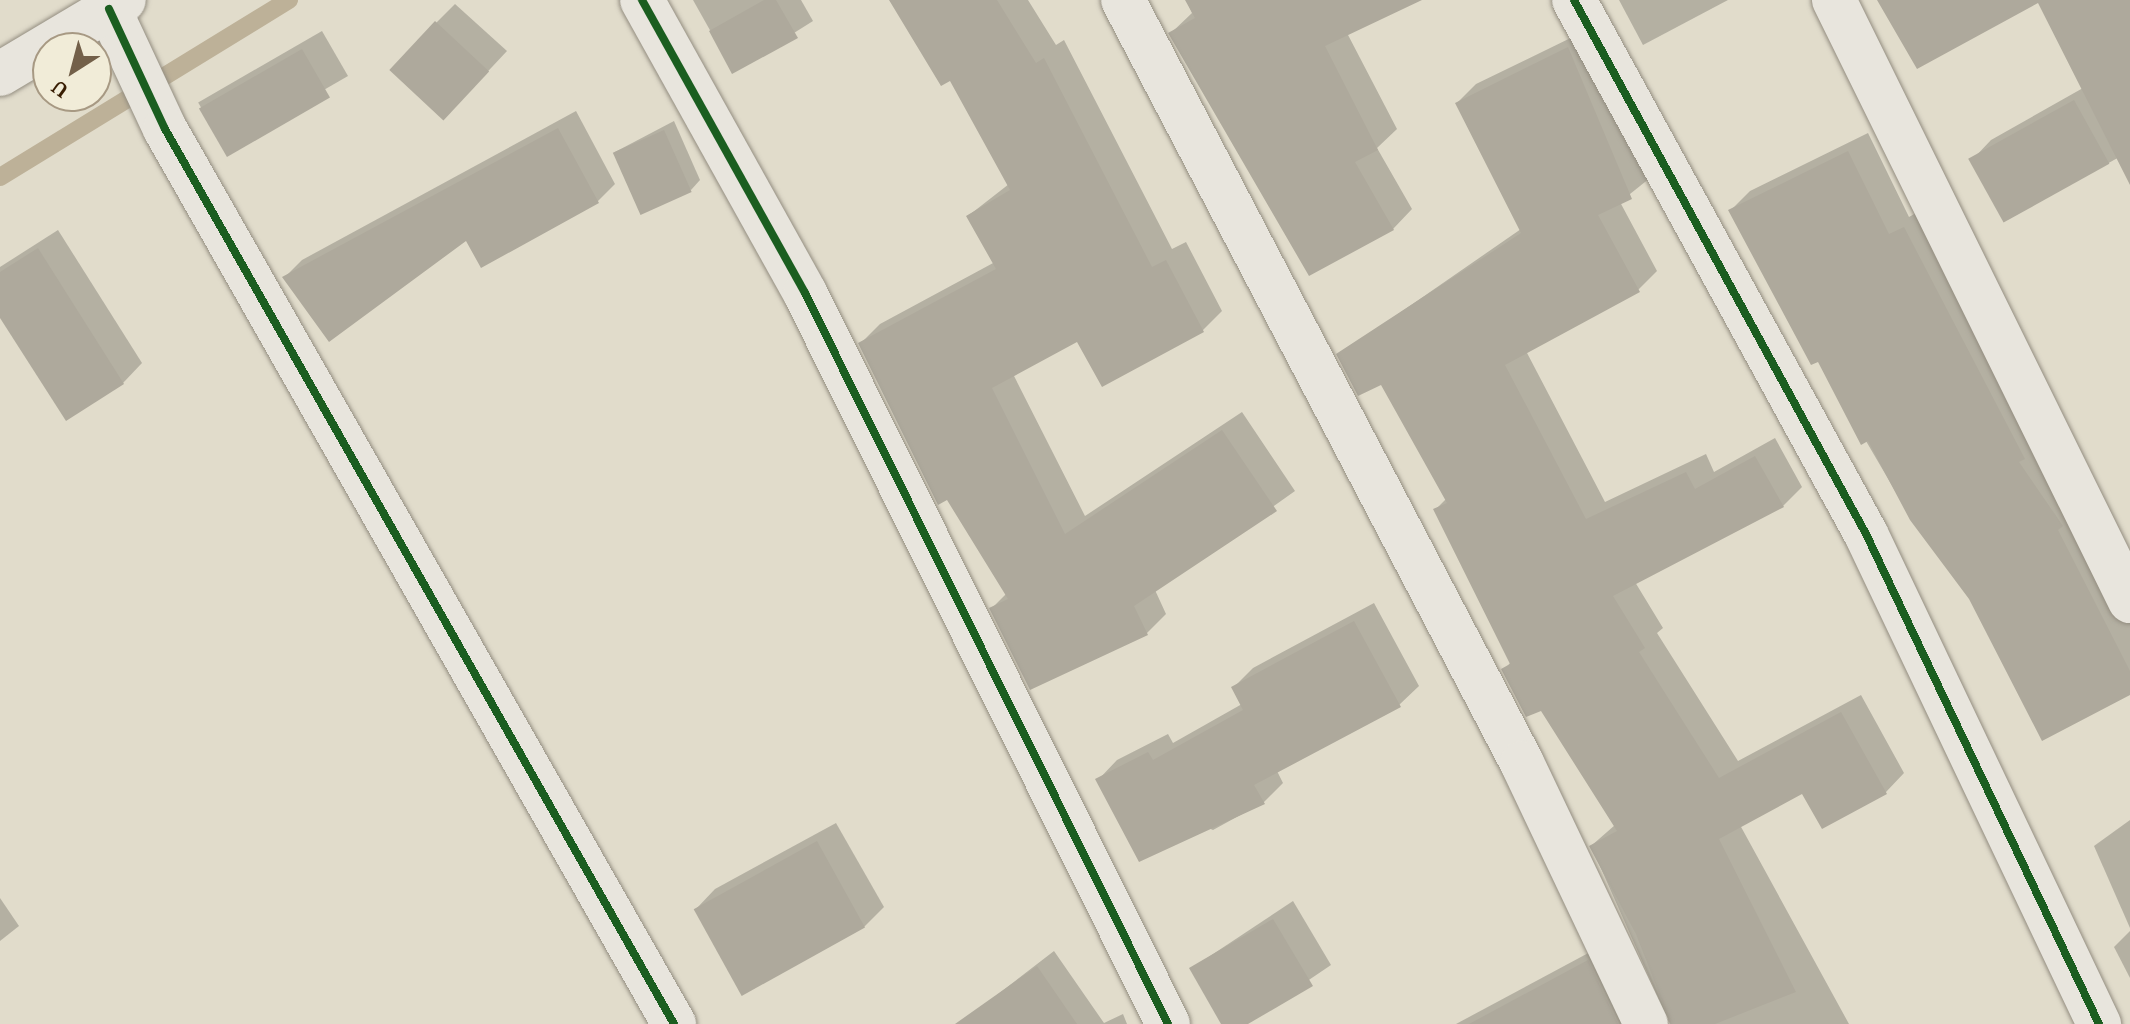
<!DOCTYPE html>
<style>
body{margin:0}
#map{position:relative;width:2130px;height:1024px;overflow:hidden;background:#e1dccb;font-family:"Gentium Book Plus",serif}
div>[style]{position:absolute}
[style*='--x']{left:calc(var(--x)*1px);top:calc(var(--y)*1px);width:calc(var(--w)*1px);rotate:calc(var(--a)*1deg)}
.shadow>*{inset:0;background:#0003;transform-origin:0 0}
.stream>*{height:18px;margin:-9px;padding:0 9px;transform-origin:9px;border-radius:9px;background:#bdb198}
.building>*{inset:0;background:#aea99c;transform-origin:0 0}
.roads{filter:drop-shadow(0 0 2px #938d80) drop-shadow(0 0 2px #938d80)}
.minor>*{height:44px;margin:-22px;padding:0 22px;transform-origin:22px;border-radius:22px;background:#e8e5dd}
.cycleway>*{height:8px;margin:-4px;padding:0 4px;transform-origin:4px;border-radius:4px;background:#1b5e20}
span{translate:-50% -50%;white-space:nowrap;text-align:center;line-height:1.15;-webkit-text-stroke:6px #f1ecd8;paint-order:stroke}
.north{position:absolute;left:32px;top:32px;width:80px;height:80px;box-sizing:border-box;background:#f1ecd8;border:2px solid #a79983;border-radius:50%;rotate:216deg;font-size:22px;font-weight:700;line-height:32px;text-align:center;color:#381d03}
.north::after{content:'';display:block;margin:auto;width:28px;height:36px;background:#736049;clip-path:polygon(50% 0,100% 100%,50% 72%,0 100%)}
</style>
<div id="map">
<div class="shadow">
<div style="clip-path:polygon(693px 0,801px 0,813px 21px,733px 71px)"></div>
<div style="clip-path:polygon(891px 0,1028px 0,1056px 45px,1064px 40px,1172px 249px,1186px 242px,1222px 311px,1203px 330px,1078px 339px,1013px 374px,1085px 516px,1242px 412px,1295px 491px,1155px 590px,1166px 614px,1147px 633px,992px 608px,1007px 593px,860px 344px,880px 324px,995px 262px,968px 216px,1009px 184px,951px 78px)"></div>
<div style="clip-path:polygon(1186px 0,1403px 0,1347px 33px,1397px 129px,1377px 148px,1412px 209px,1393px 229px,1171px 33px,1192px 13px)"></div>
<div style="clip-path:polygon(1619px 0,1728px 0,1643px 45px)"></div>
<div style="clip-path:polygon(2039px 0,2130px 0,2130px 151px,2007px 220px,1972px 160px,1991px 140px,2083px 88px)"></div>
<div style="clip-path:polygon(455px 4px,507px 51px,463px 98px,436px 23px)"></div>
<div style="clip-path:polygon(1587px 30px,1650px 178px,1620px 202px,1657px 271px,1638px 290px,1526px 351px,1605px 502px,1706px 454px,1714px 472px,1775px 438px,1802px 487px,1783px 506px,1635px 582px,1663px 628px,1657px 633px,1738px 761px,1861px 695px,1904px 773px,1886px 792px,1803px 791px,1740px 825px,1849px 1024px,1670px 1024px,1591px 846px,1615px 825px,1541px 708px,1504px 670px,1511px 662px,1435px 510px,1446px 499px,1382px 382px,1339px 355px,1521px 229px,1457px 103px,1476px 84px)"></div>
<div style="left:322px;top:31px;width:52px;height:143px;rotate:60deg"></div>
<div style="clip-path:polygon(576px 111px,615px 184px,598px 201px,284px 278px,302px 260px)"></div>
<div style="clip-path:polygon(674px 121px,700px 180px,691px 190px,615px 152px)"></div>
<div style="clip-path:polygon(1868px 133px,1909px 217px,1923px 209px,2130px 614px,2130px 692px,1971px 598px,1911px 518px,1731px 210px,1750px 191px)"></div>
<div style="clip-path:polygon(58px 230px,142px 363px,123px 383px,0 315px,0 267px)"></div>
<div style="clip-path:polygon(1374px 603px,1419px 686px,1399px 705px,1277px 771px,1283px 783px,1264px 802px,1213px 830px,1098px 780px,1117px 760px,1168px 734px,1173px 743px,1242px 704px,1233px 688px,1253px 668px)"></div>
<div style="clip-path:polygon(2130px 820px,2130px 928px,2094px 846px)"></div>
<div style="clip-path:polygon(836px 823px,884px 907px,864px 927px,742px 994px,696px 909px,715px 889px)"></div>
<div style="clip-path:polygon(0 898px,19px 926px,0 941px)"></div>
<div style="clip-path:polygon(1293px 901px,1331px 965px,1244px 1024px,1224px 1024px,1192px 968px)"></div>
<div style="clip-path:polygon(2130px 931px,2130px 978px,2114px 947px)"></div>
<div style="clip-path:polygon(1607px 943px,1649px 1024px,1456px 1024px)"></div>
<div style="clip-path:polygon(1054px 951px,1104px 1023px,1123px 1014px,1127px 1024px,983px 1024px,975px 1012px)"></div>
</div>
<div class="stream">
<div style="--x:0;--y:177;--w:339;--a:-31.5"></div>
</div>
<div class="building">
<div style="clip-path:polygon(764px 0,776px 0,798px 38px,732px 74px,709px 31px)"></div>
<div style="clip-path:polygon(889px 0,997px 0,1036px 63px,1044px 58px,1152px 267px,1166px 260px,1204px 332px,1102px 387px,1077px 342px,992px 388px,1065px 534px,1222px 430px,1277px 511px,1134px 606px,1148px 635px,1030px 690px,989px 608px,1008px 599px,947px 500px,938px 505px,858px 343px,996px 269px,966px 216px,1010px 190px,950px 81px,941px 86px)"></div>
<div style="clip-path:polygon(1185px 0,1422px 0,1325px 46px,1378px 150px,1355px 162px,1394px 230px,1309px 276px,1168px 33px,1195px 18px)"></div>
<div style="clip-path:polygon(1877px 0,2130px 0,2130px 185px,2038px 3px,1917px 69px)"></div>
<div style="left:435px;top:21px;width:74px;height:67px;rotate:43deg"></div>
<div style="clip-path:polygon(1568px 47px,1632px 199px,1598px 215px,1640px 292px,1505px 365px,1586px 519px,1686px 472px,1695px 489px,1755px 456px,1784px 507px,1613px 596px,1645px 648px,1639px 652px,1719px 778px,1841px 712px,1887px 794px,1822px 829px,1802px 794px,1719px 839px,1796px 992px,1715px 1024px,1671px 1024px,1636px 934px,1589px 846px,1617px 831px,1541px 711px,1526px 717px,1501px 669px,1510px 664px,1433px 509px,1447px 503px,1381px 385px,1358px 396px,1336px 354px,1521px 233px,1455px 103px)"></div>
<div style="left:302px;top:49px;width:56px;height:119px;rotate:60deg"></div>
<div style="left:2074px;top:100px;width:73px;height:121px;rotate:61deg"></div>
<div style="clip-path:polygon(558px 128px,599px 203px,481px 268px,466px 241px,329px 342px,282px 277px)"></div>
<div style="left:664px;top:130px;width:68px;height:56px;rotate:66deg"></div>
<div style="clip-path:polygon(1848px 151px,1889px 234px,1904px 227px,2025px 459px,2019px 462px,2063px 526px,2058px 530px,2130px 671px,2130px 695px,2042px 741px,1969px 599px,1910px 520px,1868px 441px,1861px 445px,1818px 362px,1811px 365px,1728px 210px)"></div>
<div style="clip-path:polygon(38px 248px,124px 384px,66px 421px,0 318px,0 272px)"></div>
<div style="clip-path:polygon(1354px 621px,1401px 707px,1254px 785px,1265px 804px,1139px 862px,1095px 779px,1148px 752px,1153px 760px,1243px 710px,1231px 687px)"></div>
<div style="left:817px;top:841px;width:99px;height:141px;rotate:61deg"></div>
<div style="clip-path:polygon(1273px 919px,1313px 986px,1248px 1024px,1221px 1024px,1189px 968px)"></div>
<div style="clip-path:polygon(1588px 960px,1618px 1024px,1469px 1024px)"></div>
<div style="clip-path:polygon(1037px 966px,1077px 1024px,955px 1024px)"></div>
</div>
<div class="roads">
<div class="minor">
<div style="--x:642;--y:0;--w:335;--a:60.9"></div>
<div style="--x:805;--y:293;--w:816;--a:63.59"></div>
<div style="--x:1123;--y:0;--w:861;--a:62.39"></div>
<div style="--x:1522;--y:763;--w:289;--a:64.6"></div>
<div style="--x:1574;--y:0;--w:609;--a:61.33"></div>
<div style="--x:1866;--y:534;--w:543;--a:64.57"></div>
<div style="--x:1834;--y:0;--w:670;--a:63.78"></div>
<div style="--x:109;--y:9;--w:132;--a:65"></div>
<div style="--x:165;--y:129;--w:1030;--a:60.37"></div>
<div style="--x:0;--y:74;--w:144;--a:-30.8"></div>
</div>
</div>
<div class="cycleway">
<div style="--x:642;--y:0;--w:335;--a:60.9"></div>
<div style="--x:805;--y:293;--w:816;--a:63.59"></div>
<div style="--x:1574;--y:0;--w:609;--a:61.33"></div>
<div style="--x:1866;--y:534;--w:543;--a:64.57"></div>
<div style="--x:109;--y:9;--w:132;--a:65"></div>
<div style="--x:165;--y:129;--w:1030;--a:60.37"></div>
</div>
<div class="north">U</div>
</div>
